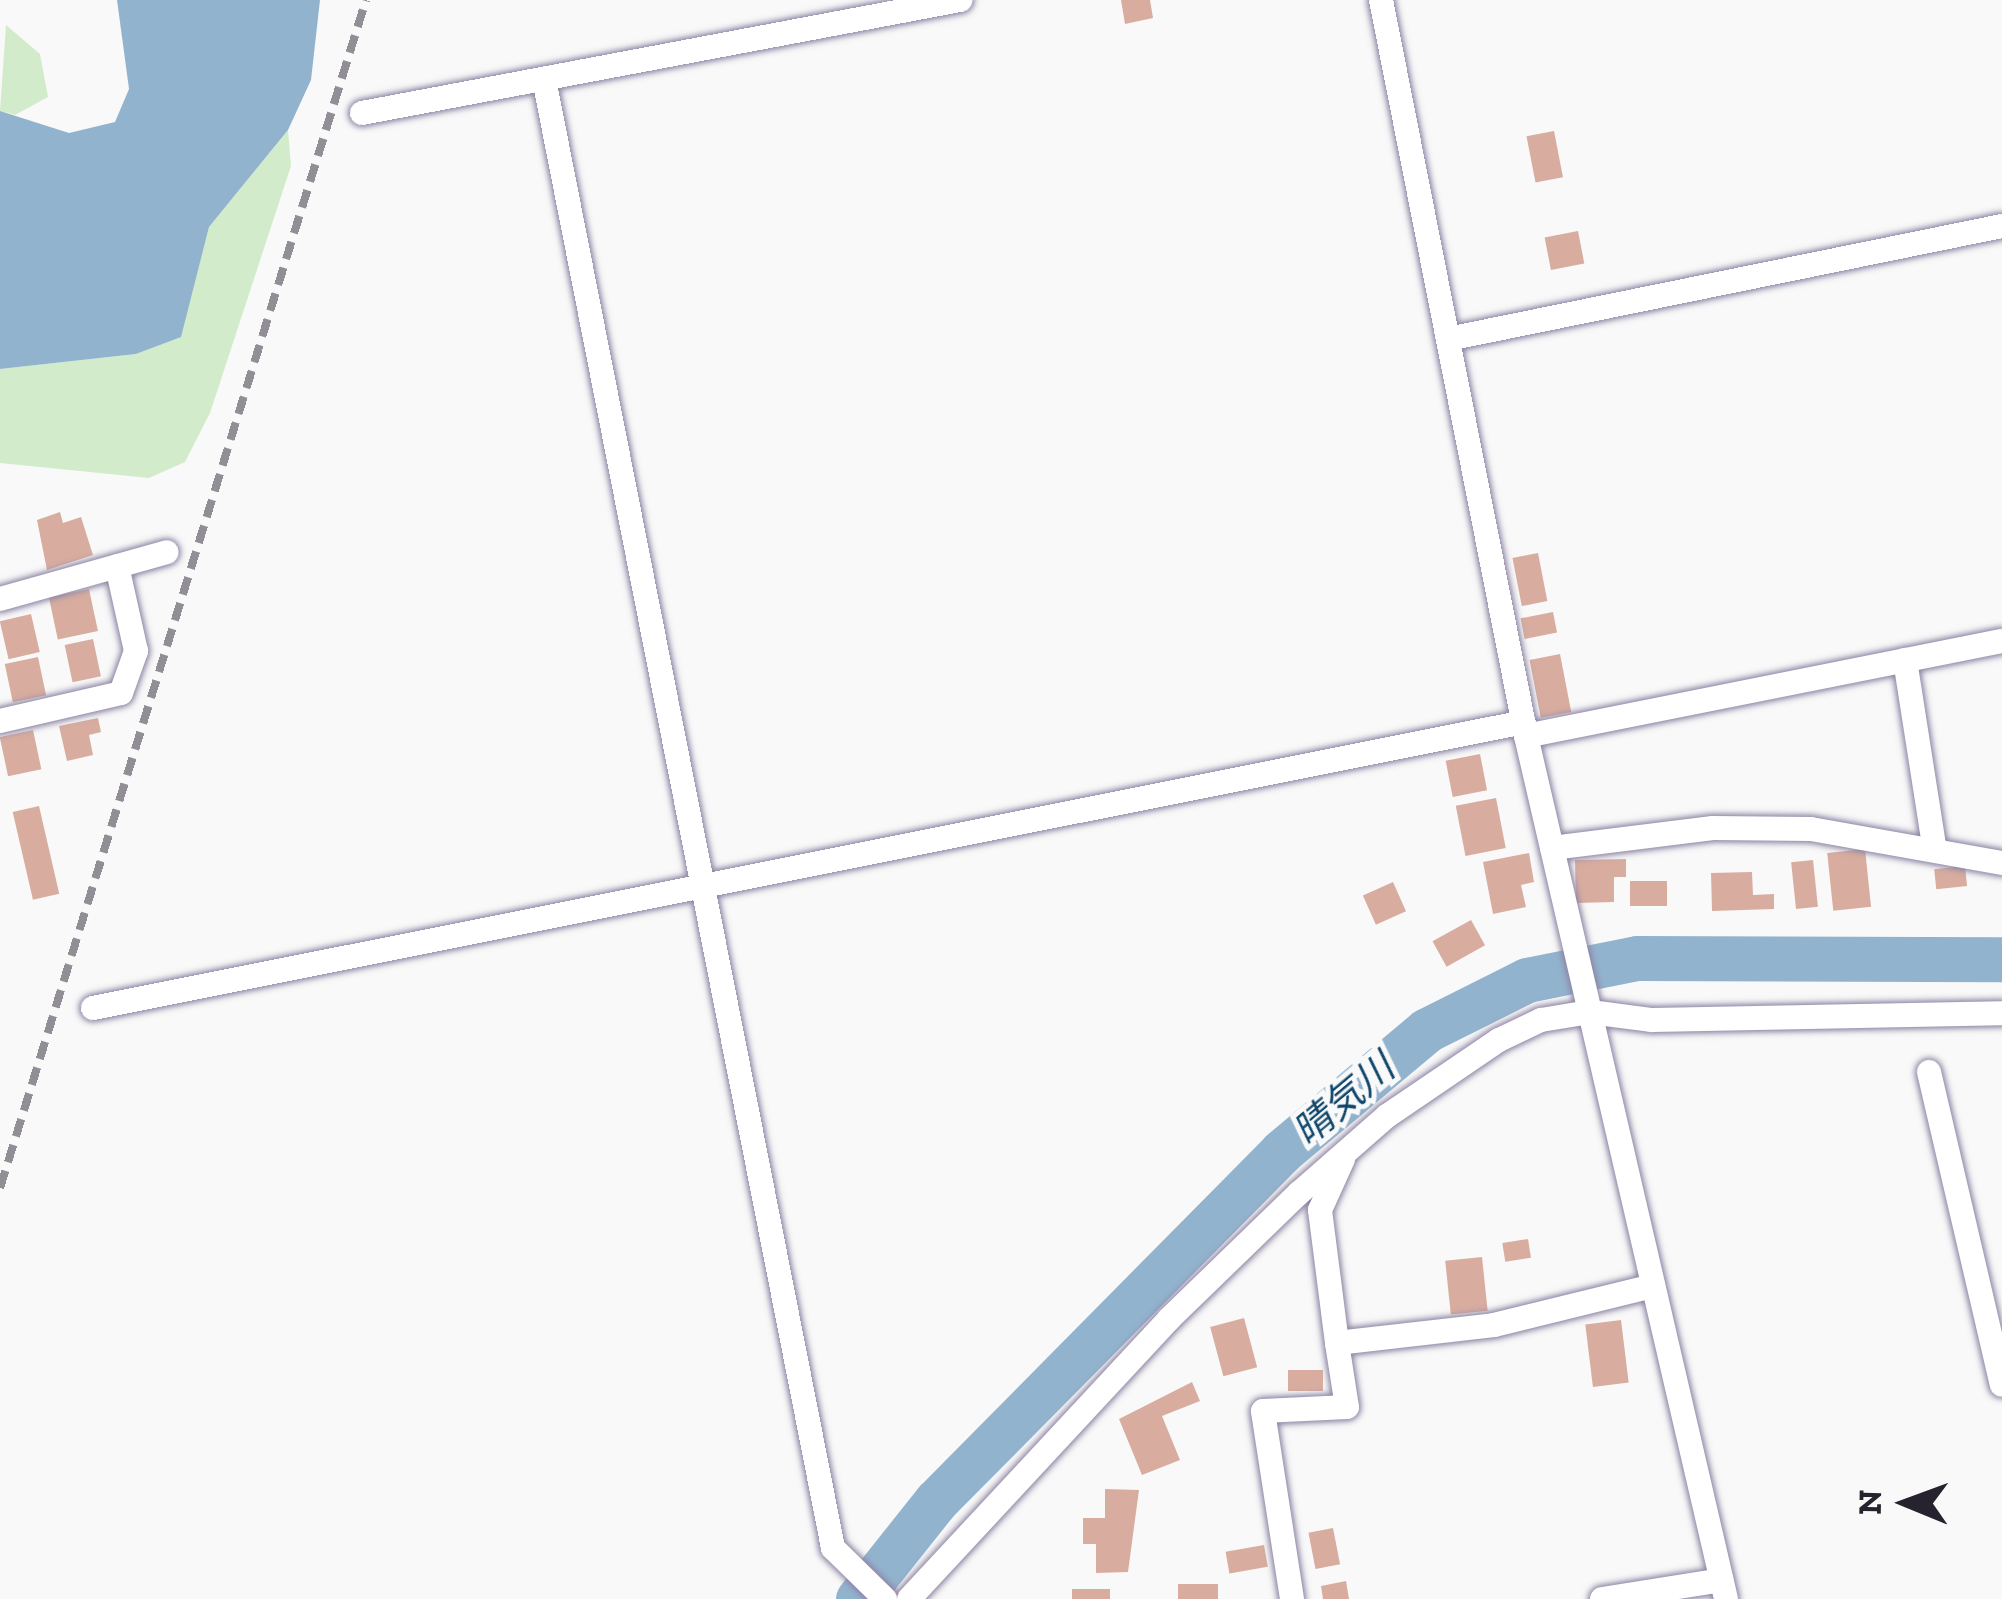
<!DOCTYPE html>
<meta charset="utf-8">
<style>
body{margin:0}
#map{position:relative;width:2002px;height:1599px;overflow:hidden;background:#f9f9f9;font-family:"Zilla Slab","Noto Sans JP",serif}
div>[style]{position:absolute}
[style*='--x']{left:calc(var(--x)*1px);top:calc(var(--y)*1px);width:calc(var(--w)*1px);rotate:calc(var(--a)*1deg)}
.green>*{inset:0;background:#d2eccb}
.water>*{inset:0;background:#92b3ce}
.river>*{height:45px;margin:-22.5px;padding:0 22.5px;transform-origin:22.5px;border-radius:22.5px;background:#92b3ce}
.building>*{inset:0;background:#d8ada0;transform-origin:0 0}
.roads{filter:drop-shadow(0 0 3px #8c83a3) drop-shadow(0 0 3px #8c83a3)}
.minor>*{height:24px;margin:-12px;padding:0 12px;transform-origin:12px;border-radius:12px;background:#fff}
.rail>*{height:8px;margin-top:-4px;transform-origin:0;background:repeating-linear-gradient(90deg,#918f95 0 18px,transparent 0 27px)}
span{translate:-50% -50%;white-space:nowrap;text-align:center;line-height:1.15;-webkit-text-stroke:10px #f9f9f9;paint-order:stroke}
.water-label{font-size:39px;color:#0f466b;font-style:italic}
.north{position:absolute;left:1846px;top:1443px;width:120px;height:120px;-webkit-text-stroke:9px #f9f9f9;paint-order:stroke;rotate:271deg;font-size:33px;font-weight:700;line-height:48px;text-align:center;color:#26222e}
.north::after{content:'';display:block;margin:auto;width:42px;height:54px;background:#26222e;clip-path:polygon(50% 0,100% 100%,50% 72%,0 100%)}
</style>
<div id="map">
<div class="green">
<div style="clip-path:polygon(6px 25px,40px 54px,48px 97px,15px 115px,0 111px)"></div>
<div style="clip-path:polygon(288px 130px,291px 166px,210px 413px,185px 462px,149px 478px,0 463px,0 369px,136px 354px,180px 337px,209px 227px)"></div>
</div>
<div class="water">
<div style="clip-path:polygon(117px 0,320px 0,311px 80px,288px 130px,209px 227px,181px 337px,136px 354px,0 369px,0 111px,69px 133px,115px 122px,129px 89px)"></div>
</div>
<div class="river">
<div style="--x:858;--y:1599;--w:125;--a:-51.5"></div>
<div style="--x:936;--y:1501;--w:491;--a:-45.3"></div>
<div style="--x:1281;--y:1152;--w:190;--a:-39.9"></div>
<div style="--x:1427;--y:1030;--w:112;--a:-26.6"></div>
<div style="--x:1527;--y:980;--w:112;--a:-11.3"></div>
<div style="--x:1637;--y:958;--w:365;--a:0.2"></div>
</div>
<div class="building">
<div style="clip-path:polygon(1121px 0,1150px 0,1153px 18px,1125px 24px)"></div>
<div style="left:1554px;top:131px;width:47px;height:28px;rotate:79deg"></div>
<div style="left:1578px;top:231px;width:33px;height:34px;rotate:79deg"></div>
<div style="clip-path:polygon(60px 512px,63px 523px,81px 517px,93px 555px,47px 570px,37px 520px)"></div>
<div style="left:1538px;top:553px;width:49px;height:26px;rotate:79deg"></div>
<div style="left:89px;top:589px;width:43px;height:41px;rotate:78deg"></div>
<div style="left:1553px;top:612px;width:21px;height:33px;rotate:79deg"></div>
<div style="left:31px;top:614px;width:39px;height:32px;rotate:77deg"></div>
<div style="left:93px;top:639px;width:38px;height:29px;rotate:78deg"></div>
<div style="left:1560px;top:654px;width:59px;height:31px;rotate:79deg"></div>
<div style="left:38px;top:657px;width:39px;height:34px;rotate:78deg"></div>
<div style="clip-path:polygon(98px 718px,101px 732px,89px 735px,93px 755px,67px 761px,59px 726px)"></div>
<div style="left:33px;top:730px;width:40px;height:34px;rotate:78deg"></div>
<div style="left:1480px;top:754px;width:37px;height:35px;rotate:79deg"></div>
<div style="left:1496px;top:798px;width:51px;height:41px;rotate:79deg"></div>
<div style="left:39px;top:806px;width:90px;height:27px;rotate:77deg"></div>
<div style="left:1865px;top:849px;width:58px;height:38px;rotate:84deg"></div>
<div style="clip-path:polygon(1529px 853px,1534px 882px,1521px 885px,1526px 907px,1493px 914px,1483px 862px)"></div>
<div style="clip-path:polygon(1626px 859px,1626px 877px,1614px 877px,1614px 902px,1576px 903px,1575px 860px)"></div>
<div style="left:1813px;top:860px;width:47px;height:22px;rotate:84deg"></div>
<div style="left:1965px;top:866px;width:20px;height:31px;rotate:84deg"></div>
<div style="clip-path:polygon(1752px 872px,1753px 895px,1774px 894px,1774px 909px,1712px 911px,1711px 873px)"></div>
<div style="left:1667px;top:881px;width:25px;height:37px;rotate:90deg"></div>
<div style="left:1393px;top:882px;width:32px;height:33px;rotate:66deg"></div>
<div style="left:1471px;top:920px;width:29px;height:44px;rotate:61deg"></div>
<div style="left:1528px;top:1239px;width:19px;height:26px;rotate:81deg"></div>
<div style="left:1482px;top:1257px;width:54px;height:37px;rotate:84deg"></div>
<div style="left:1244px;top:1318px;width:51px;height:35px;rotate:75deg"></div>
<div style="left:1621px;top:1320px;width:63px;height:36px;rotate:83deg"></div>
<div style="left:1288px;top:1370px;width:35px;height:21px"></div>
<div style="clip-path:polygon(1192px 1382px,1200px 1401px,1162px 1416px,1180px 1460px,1142px 1475px,1119px 1419px)"></div>
<div style="clip-path:polygon(1105px 1489px,1139px 1490px,1128px 1572px,1096px 1573px,1096px 1544px,1083px 1544px,1083px 1518px,1105px 1518px)"></div>
<div style="left:1333px;top:1528px;width:37px;height:25px;rotate:79deg"></div>
<div style="left:1264px;top:1545px;width:22px;height:39px;rotate:80deg"></div>
<div style="clip-path:polygon(1346px 1581px,1349px 1599px,1323px 1599px,1321px 1586px)"></div>
<div style="left:1178px;top:1584px;width:40px;height:15px"></div>
<div style="left:1072px;top:1589px;width:38px;height:10px"></div>
</div>
<div class="roads">
<div class="minor">
<div style="--x:1381;--y:0;--w:750;--a:78.85"></div>
<div style="--x:1526;--y:736;--w:886;--a:76.95"></div>
<div style="--x:544;--y:79;--w:1497;--a:78.87"></div>
<div style="--x:833;--y:1548;--w:73;--a:44.4"></div>
<div style="--x:362;--y:113;--w:609;--a:-10.7"></div>
<div style="--x:1448;--y:339;--w:565;--a:-11.53"></div>
<div style="--x:0;--y:599;--w:173;--a:-15.7"></div>
<div style="--x:1905;--y:660;--w:188;--a:81.1"></div>
<div style="--x:0;--y:721;--w:124;--a:-13"></div>
<div style="--x:121;--y:693;--w:45;--a:-70.3"></div>
<div style="--x:136;--y:651;--w:87;--a:-102.6"></div>
<div style="--x:1526;--y:736;--w:485;--a:-11.3"></div>
<div style="--x:1552;--y:848;--w:162;--a:-7.1"></div>
<div style="--x:1713;--y:828;--w:98;--a:0.6"></div>
<div style="--x:1811;--y:829;--w:194;--a:10.1"></div>
<div style="--x:93;--y:1008;--w:1459;--a:-11.3"></div>
<div style="--x:1929;--y:1072;--w:321;--a:76.9"></div>
<div style="--x:1337;--y:1343;--w:134;--a:-97.3"></div>
<div style="--x:1320;--y:1210;--w:56;--a:-65.7"></div>
<div style="--x:909;--y:1599;--w:382;--a:-47.1"></div>
<div style="--x:1169;--y:1319;--w:181;--a:-44.1"></div>
<div style="--x:1299;--y:1193;--w:117;--a:-41.2"></div>
<div style="--x:1387;--y:1116;--w:135;--a:-34.2"></div>
<div style="--x:1499;--y:1040;--w:47;--a:-25.5"></div>
<div style="--x:1541;--y:1020;--w:50;--a:-9.3"></div>
<div style="--x:1590;--y:1012;--w:63;--a:7.4"></div>
<div style="--x:1652;--y:1020;--w:350;--a:-1.1"></div>
<div style="--x:1292;--y:1599;--w:190;--a:-98.8"></div>
<div style="--x:1263;--y:1411;--w:84;--a:-2.7"></div>
<div style="--x:1347;--y:1407;--w:65;--a:-98.9"></div>
<div style="--x:1337;--y:1343;--w:158;--a:-6.5"></div>
<div style="--x:1494;--y:1325;--w:164;--a:-13.8"></div>
<div style="--x:1602;--y:1599;--w:121;--a:-9"></div>
</div>
</div>
<div class="rail">
<div style="--x:0;--y:1188;--w:1243;--a:-72.88"></div>
</div>
<div class="water-label">
<span style="left:1344px;top:1100px;rotate:-40deg">晴気川</span>
</div>
<div class="north">N</div>
</div>
